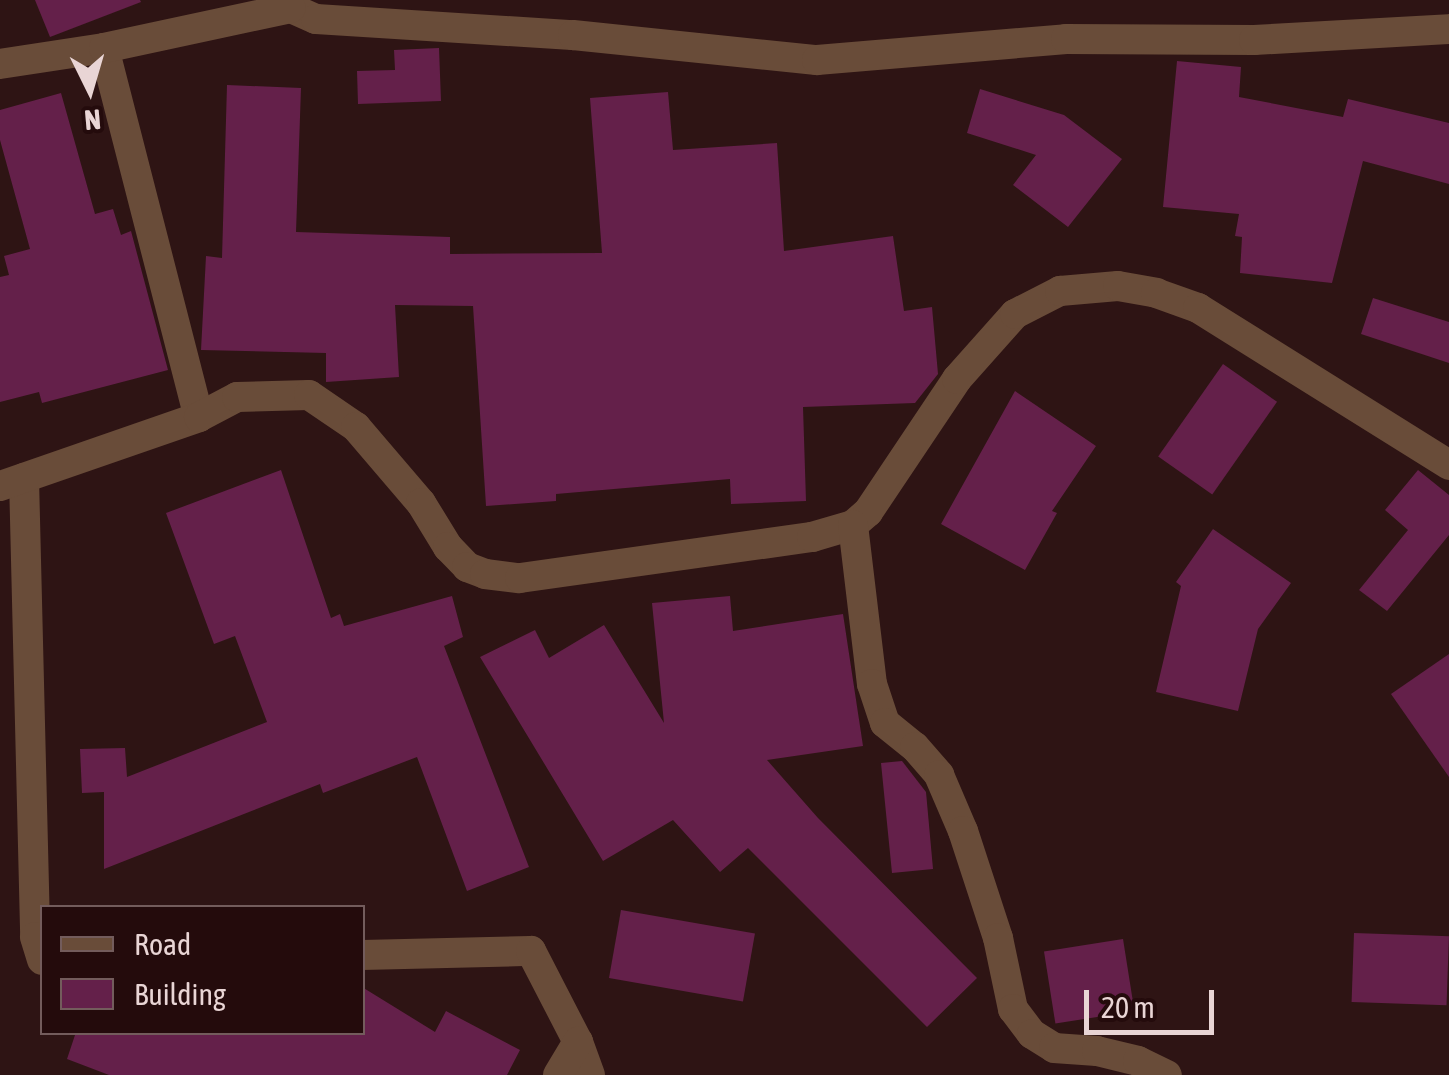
<!DOCTYPE html>
<style>
body{margin:0}
#map{position:relative;width:1449px;height:1075px;overflow:hidden;background:#2e1414;font-family:"Asap Condensed",sans-serif}
div>[style]{position:absolute}
[style*='--x']{left:calc(var(--x)*1px);top:calc(var(--y)*1px);width:calc(var(--w)*1px);rotate:calc(var(--a)*1deg)}
.building>*{inset:0;background:#64204a;transform-origin:0 0}
.street>*{height:30px;margin:-15px;padding:0 15px;transform-origin:15px;border-radius:15px;background:#694c39}
span{translate:-50% -50%;white-space:nowrap;text-align:center;line-height:1.15;-webkit-text-stroke:9px #240b0c;paint-order:stroke}
.legend{position:absolute;left:40px;top:905px;width:325px;height:130px;box-sizing:border-box;background:#240b0c;border:2px solid #735c5c;margin:0;padding:12px 18px;list-style:none;font-size:30px;color:#e9d5d5}
.legend li{display:flex;align-items:center;gap:20px;height:50px}
.legend b{width:50px;border:2px solid #735c5c}
.north{position:absolute;left:40px;top:40px;width:100px;height:100px;-webkit-text-stroke:8px #240b0c;paint-order:stroke;rotate:175deg;font-size:28px;font-weight:700;line-height:40px;text-align:center;color:#e9d5d5}
.north::after{content:'';display:block;margin:auto;width:35px;height:45px;background:#e9d5d5;clip-path:polygon(50% 0,100% 100%,50% 72%,0 100%)}
.scale{position:absolute;left:1084px;top:990px;width:130px;height:45px;box-sizing:border-box;border:5px solid #e9d5d5;border-top:0;padding-left:12px;font-size:30px;line-height:35px;white-space:nowrap;color:#e9d5d5;-webkit-text-stroke:8px #240b0c;paint-order:stroke}
</style>
<div id="map">
<div class="building">
<div style="clip-path:polygon(35px 0,140px 0,141px 2px,50px 37px)"></div>
<div style="clip-path:polygon(439px 48px,441px 101px,358px 104px,357px 71px,395px 70px,394px 50px)"></div>
<div style="clip-path:polygon(1177px 61px,1241px 67px,1239px 97px,1343px 117px,1348px 99px,1449px 123px,1449px 184px,1363px 161px,1332px 283px,1240px 273px,1242px 237px,1235px 236px,1239px 214px,1163px 207px)"></div>
<div style="clip-path:polygon(227px 85px,301px 88px,296px 232px,450px 237px,450px 254px,602px 253px,590px 98px,668px 92px,673px 150px,777px 143px,784px 251px,893px 236px,904px 311px,932px 307px,938px 374px,915px 403px,803px 407px,806px 501px,731px 504px,730px 479px,556px 494px,556px 501px,486px 506px,473px 306px,395px 305px,399px 377px,326px 382px,326px 353px,201px 350px,206px 256px,222px 258px)"></div>
<div style="clip-path:polygon(980px 89px,1064px 115px,1122px 159px,1068px 227px,1013px 185px,1036px 155px,967px 133px)"></div>
<div style="clip-path:polygon(61px 93px,95px 214px,113px 209px,121px 235px,131px 231px,168px 370px,42px 403px,39px 392px,0 402px,0 277px,9px 275px,4px 256px,30px 249px,0 140px,0 110px)"></div>
<div style="clip-path:polygon(1373px 298px,1449px 322px,1449px 363px,1361px 334px)"></div>
<div style="left:1223px;top:364px;width:66px;height:113px;rotate:35deg"></div>
<div style="clip-path:polygon(1015px 391px,1096px 446px,1052px 511px,1057px 513px,1025px 570px,941px 524px)"></div>
<div style="clip-path:polygon(281px 470px,331px 618px,340px 614px,344px 626px,452px 596px,463px 637px,444px 646px,529px 867px,467px 891px,417px 757px,323px 793px,320px 784px,104px 869px,104px 792px,82px 793px,80px 749px,125px 748px,127px 777px,267px 722px,235px 636px,214px 644px,166px 513px)"></div>
<div style="clip-path:polygon(1418px 470px,1449px 495px,1449px 535px,1387px 611px,1359px 590px,1408px 530px,1385px 510px)"></div>
<div style="clip-path:polygon(1213px 529px,1291px 583px,1258px 629px,1238px 711px,1156px 692px,1181px 586px,1176px 582px)"></div>
<div style="clip-path:polygon(730px 596px,733px 631px,843px 614px,863px 746px,767px 760px,818px 818px,977px 978px,927px 1027px,748px 848px,720px 872px,673px 820px,603px 861px,480px 657px,535px 630px,549px 658px,604px 625px,664px 723px,652px 603px)"></div>
<div style="clip-path:polygon(1449px 654px,1449px 777px,1391px 694px)"></div>
<div style="clip-path:polygon(902px 761px,926px 792px,933px 869px,892px 873px,881px 763px)"></div>
<div style="left:621px;top:910px;width:136px;height:69px;rotate:10deg"></div>
<div style="left:1354px;top:933px;width:95px;height:69px;rotate:2deg"></div>
<div style="left:1123px;top:939px;width:73px;height:80px;rotate:81deg"></div>
<div style="clip-path:polygon(362px 987px,435px 1032px,446px 1011px,520px 1050px,507px 1075px,109px 1075px,67px 1059px,76px 1032px,362px 1032px)"></div>
</div>
<div class="street">
<div style="--x:285;--y:0;--w:10;--a:53"></div>
<div style="--x:291;--y:8;--w:27;--a:24"></div>
<div style="--x:316;--y:19;--w:257;--a:3.6"></div>
<div style="--x:573;--y:35;--w:245;--a:5.9"></div>
<div style="--x:817;--y:60;--w:250;--a:-4.8"></div>
<div style="--x:1066;--y:39;--w:188;--a:0.3"></div>
<div style="--x:1254;--y:40;--w:195;--a:-3.2"></div>
<div style="--x:104;--y:48;--w:381;--a:75.6"></div>
<div style="--x:0;--y:64;--w:105;--a:-8.7"></div>
<div style="--x:104;--y:48;--w:191;--a:-12.1"></div>
<div style="--x:24;--y:478;--w:459;--a:88.6"></div>
<div style="--x:35;--y:937;--w:24;--a:73"></div>
<div style="--x:0;--y:486;--w:211;--a:-19.1"></div>
<div style="--x:199;--y:417;--w:43;--a:-27.8"></div>
<div style="--x:237;--y:397;--w:72;--a:-1.6"></div>
<div style="--x:309;--y:395;--w:57;--a:34.2"></div>
<div style="--x:356;--y:427;--w:100;--a:49.5"></div>
<div style="--x:421;--y:503;--w:52;--a:58.5"></div>
<div style="--x:448;--y:547;--w:28;--a:46"></div>
<div style="--x:467;--y:567;--w:19;--a:21"></div>
<div style="--x:485;--y:574;--w:35;--a:7"></div>
<div style="--x:520;--y:578;--w:295;--a:-8"></div>
<div style="--x:812;--y:537;--w:43;--a:-16.3"></div>
<div style="--x:853;--y:525;--w:20;--a:-41"></div>
<div style="--x:868;--y:512;--w:160;--a:-56.2"></div>
<div style="--x:957;--y:379;--w:87;--a:-48.3"></div>
<div style="--x:1015;--y:314;--w:51;--a:-27.1"></div>
<div style="--x:1060;--y:291;--w:58;--a:-4.9"></div>
<div style="--x:1118;--y:286;--w:39;--a:10"></div>
<div style="--x:1156;--y:293;--w:45;--a:19.7"></div>
<div style="--x:1198;--y:308;--w:296;--a:32"></div>
<div style="--x:853;--y:525;--w:160;--a:83.2"></div>
<div style="--x:872;--y:684;--w:41;--a:71.6"></div>
<div style="--x:885;--y:723;--w:38;--a:39"></div>
<div style="--x:915;--y:747;--w:37;--a:49"></div>
<div style="--x:939;--y:775;--w:61;--a:66.8"></div>
<div style="--x:963;--y:831;--w:113;--a:71.9"></div>
<div style="--x:998;--y:938;--w:73;--a:78.1"></div>
<div style="--x:1013;--y:1009;--w:31;--a:53"></div>
<div style="--x:1032;--y:1034;--w:26;--a:32"></div>
<div style="--x:1054;--y:1048;--w:43;--a:4"></div>
<div style="--x:1097;--y:1051;--w:42;--a:13.7"></div>
<div style="--x:1138;--y:1061;--w:32;--a:26"></div>
<div style="--x:362;--y:955;--w:169;--a:-1.4"></div>
<div style="--x:531;--y:951;--w:102;--a:62.7"></div>
<div style="--x:578;--y:1042;--w:35;--a:70"></div>
<div style="--x:558;--y:1075;--w:39;--a:-59"></div>
</div>
<ul class="legend">
<li><b style="height:12px;background:#694c39"></b>Road</li>
<li><b style="height:28px;background:#64204a"></b>Building</li>
</ul>
<div class="north">N</div>
<div class="scale">20 m</div>
</div>
